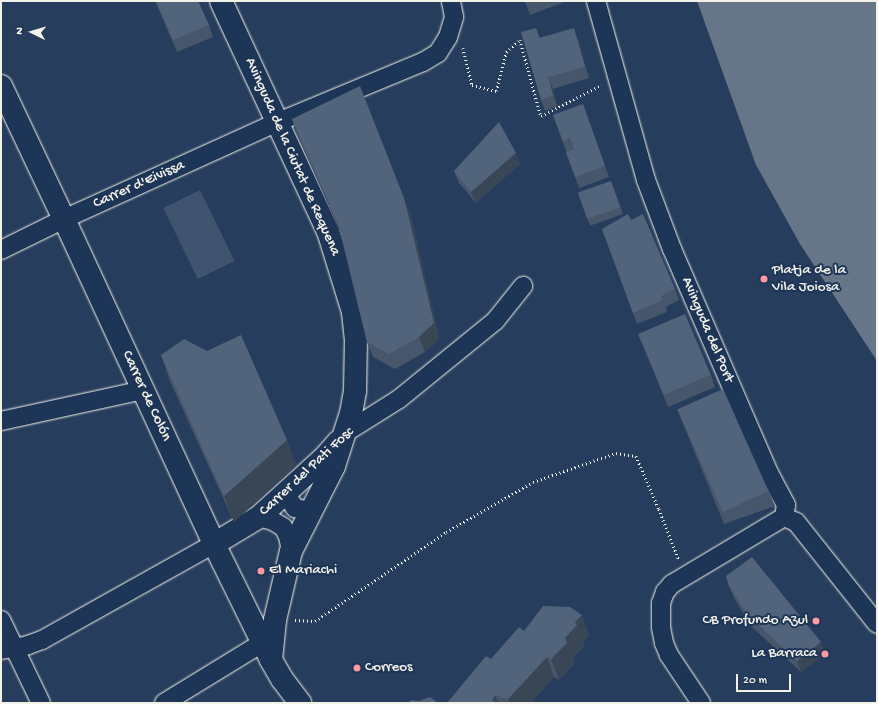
<!DOCTYPE html>
<meta charset="utf-8">
<style>
body{margin:0}
#map{position:relative;width:878px;height:704px;overflow:hidden;background:#263d5d;font-family:"Gochi Hand",sans-serif}
div>[style]{position:absolute}
[style*='--x']{left:calc(var(--x)*1px);top:calc(var(--y)*1px);width:calc(var(--w)*1px);rotate:calc(var(--a)*1deg)}
.green>*{inset:0;background:#40546f;transform-origin:0 0}
.water>*{inset:0;background:#677588}
.path>*{height:2.5px;margin-top:-1.25px;transform-origin:0;background:repeating-linear-gradient(90deg,#f4f1e8 0 1px,transparent 0 4px)}
.roads{filter:drop-shadow(0 0 1px #f4f1e8) drop-shadow(0 0 1px #f4f1e8)}
.street>*{height:18px;margin:-9px;padding:0 9px;transform-origin:9px;border-radius:9px;background:#1d3557}
.secondary>*{height:22px;margin:-11px;padding:0 11px;transform-origin:11px;border-radius:11px;background:#1d3557}
.wall>*{inset:0;background:#47566a;transform-origin:0 0}
.shaded-wall>*{inset:0;background:#394656}
.building>*{inset:0;background:#52647b;transform-origin:0 0}
.dots>*{width:11px;height:11px;translate:-50% -50%;box-sizing:border-box;border:2px solid #1d3557;border-radius:50%}
span{translate:-50% -50%;white-space:nowrap;text-align:center;line-height:1.15;-webkit-text-stroke:4px #1d3557;paint-order:stroke}
.street-label{font-size:15px;color:#f4f1e8}
.poi-label{font-size:15px;color:#f4f1e8}
.left{translate:0 -50%;text-align:left}
.right{translate:-100% -50%;text-align:right}
.frame{position:absolute;inset:0;border:2px solid #f4f1e8;pointer-events:none}
.north{position:absolute;left:12px;top:12px;width:40px;height:40px;-webkit-text-stroke:3px #1d3557;paint-order:stroke;rotate:275deg;font-size:11px;font-weight:700;line-height:16px;text-align:center;color:#f4f1e8}
.north::after{content:'';display:block;margin:auto;width:14px;height:18px;background:#f4f1e8;clip-path:polygon(50% 0,100% 100%,50% 72%,0 100%)}
.scale{position:absolute;left:736px;top:674px;width:55px;height:18px;box-sizing:border-box;border:2px solid #f4f1e8;border-top:0;padding-left:5px;font-size:12px;line-height:14px;white-space:nowrap;color:#f4f1e8;-webkit-text-stroke:3px #1d3557;paint-order:stroke}
</style>
<div id="map">
<div class="green">
<div style="left:200px;top:190px;width:79px;height:41px;rotate:64deg"></div>
</div>
<div class="water">
<div style="clip-path:polygon(697px 1px,877px 1px,877px 361px,800px 244px,756px 165px)"></div>
</div>
<div class="path">
<div style="--x:463;--y:48;--w:38;--a:76"></div>
<div style="--x:472;--y:85;--w:25;--a:14"></div>
<div style="--x:496;--y:91;--w:40;--a:-75.6"></div>
<div style="--x:506;--y:52;--w:18;--a:-41"></div>
<div style="--x:520;--y:40;--w:79;--a:74.6"></div>
<div style="--x:541;--y:116;--w:68;--a:-27.3"></div>
<div style="--x:295;--y:620;--w:20;--a:3"></div>
<div style="--x:315;--y:621;--w:158;--a:-34.2"></div>
<div style="--x:446;--y:532;--w:100;--a:-29.9"></div>
<div style="--x:533;--y:482;--w:88;--a:-19.3"></div>
<div style="--x:616;--y:453;--w:20;--a:9"></div>
<div style="--x:636;--y:456;--w:58;--a:66.5"></div>
<div style="--x:659;--y:509;--w:55;--a:68.6"></div>
</div>
<div class="roads">
<div class="street">
<div style="--x:596;--y:1;--w:186;--a:74.4"></div>
<div style="--x:646;--y:180;--w:74;--a:69.4"></div>
<div style="--x:672;--y:249;--w:244;--a:66.6"></div>
<div style="--x:769;--y:473;--w:36;--a:62"></div>
<div style="--x:786;--y:505;--w:12;--a:99"></div>
<div style="--x:1;--y:250;--w:70;--a:-26.2"></div>
<div style="--x:64;--y:219;--w:235;--a:-24.4"></div>
<div style="--x:278;--y:122;--w:157;--a:-22.5"></div>
<div style="--x:423;--y:62;--w:17;--a:-31"></div>
<div style="--x:438;--y:53;--w:19;--a:-58"></div>
<div style="--x:448;--y:37;--w:21;--a:-73"></div>
<div style="--x:454;--y:17;--w:16;--a:-101"></div>
<div style="--x:1;--y:421;--w:145;--a:-12.3"></div>
<div style="--x:345;--y:433;--w:64;--a:-32.2"></div>
<div style="--x:399;--y:399;--w:124;--a:-39.1"></div>
<div style="--x:495;--y:321;--w:45;--a:-51.3"></div>
<div style="--x:288;--y:491;--w:8;--a:83"></div>
<div style="--x:289;--y:499;--w:11;--a:56"></div>
<div style="--x:295;--y:508;--w:10;--a:11"></div>
<div style="--x:305;--y:510;--w:8;--a:-14"></div>
<div style="--x:259;--y:517;--w:15;--a:16"></div>
<div style="--x:273;--y:521;--w:12;--a:31"></div>
<div style="--x:283;--y:527;--w:10;--a:61"></div>
<div style="--x:288;--y:536;--w:15;--a:79"></div>
<div style="--x:784;--y:517;--w:13;--a:23"></div>
<div style="--x:796;--y:522;--w:130;--a:51.5"></div>
<div style="--x:1;--y:620;--w:92;--a:64.3"></div>
<div style="--x:1;--y:650;--w:27;--a:-10"></div>
<div style="--x:28;--y:645;--w:15;--a:-20"></div>
<div style="--x:42;--y:640;--w:197;--a:-29.2"></div>
<div style="--x:164;--y:703;--w:115;--a:-31.5"></div>
<div style="--x:701;--y:703;--w:58;--a:-123.7"></div>
<div style="--x:669;--y:655;--w:13;--a:-113"></div>
<div style="--x:664;--y:643;--w:16;--a:-101"></div>
<div style="--x:661;--y:627;--w:24;--a:-90"></div>
<div style="--x:661;--y:603;--w:12;--a:-70"></div>
<div style="--x:665;--y:592;--w:11;--a:-49"></div>
<div style="--x:672;--y:584;--w:131;--a:-30.9"></div>
</div>
<div class="secondary">
<div style="--x:221;--y:1;--w:254;--a:65.1"></div>
<div style="--x:328;--y:231;--w:85;--a:72.8"></div>
<div style="--x:353;--y:312;--w:27;--a:84"></div>
<div style="--x:356;--y:339;--w:52;--a:91.1"></div>
<div style="--x:355;--y:391;--w:22;--a:100"></div>
<div style="--x:351;--y:413;--w:56;--a:107.8"></div>
<div style="--x:334;--y:466;--w:95;--a:116.8"></div>
<div style="--x:291;--y:551;--w:71;--a:103.1"></div>
<div style="--x:275;--y:620;--w:40;--a:95.7"></div>
<div style="--x:1;--y:86;--w:147;--a:64.7"></div>
<div style="--x:64;--y:219;--w:358;--a:65.2"></div>
<div style="--x:214;--y:544;--w:129;--a:63.8"></div>
<div style="--x:271;--y:660;--w:22;--a:60"></div>
<div style="--x:282;--y:679;--w:30;--a:53"></div>
<div style="--x:214;--y:544;--w:52;--a:-31"></div>
<div style="--x:259;--y:517;--w:89;--a:-42.3"></div>
<div style="--x:325;--y:457;--w:20;--a:-49"></div>
</div>
</div>
<div class="wall">
<div style="clip-path:polygon(155px 1px,198px 1px,209px 25px,213px 37px,177px 52px)"></div>
<div style="clip-path:polygon(525px 1px,567px 1px,530px 15px)"></div>
<div style="clip-path:polygon(536px 28px,540px 38px,578px 39px,589px 78px,553px 89px,557px 106px,545px 111px,541px 100px)"></div>
<div style="clip-path:polygon(583px 104px,609px 177px,579px 188px,566px 152px,566px 151px,553px 115px)"></div>
<div style="clip-path:polygon(292px 119px,410px 213px,439px 338px,425px 352px,395px 369px,373px 357px,367px 342px,340px 232px,297px 134px)"></div>
<div style="clip-path:polygon(520px 164px,476px 203px,459px 183px,454px 171px)"></div>
<div style="left:611px;top:181px;width:35px;height:35px;rotate:70deg"></div>
<div style="clip-path:polygon(631px 220px,675px 289px,679px 300px,666px 307px,667px 312px,637px 324px,602px 229px)"></div>
<div style="clip-path:polygon(638px 334px,711px 375px,715px 387px,668px 407px,643px 345px)"></div>
<div style="clip-path:polygon(161px 355px,287px 440px,296px 466px,234px 522px,170px 381px)"></div>
<div style="clip-path:polygon(677px 409px,769px 491px,775px 506px,724px 524px,683px 424px)"></div>
<div style="clip-path:polygon(729px 586px,825px 654px,801px 672px,752px 627px,734px 598px)"></div>
<div style="clip-path:polygon(524px 631px,589px 635px,583px 642px,584px 646px,573px 658px,574px 664px,559px 680px,554px 677px,531px 703px,447px 703px,491px 659px)"></div>
</div>
<div class="shaded-wall">
<div style="clip-path:polygon(574px 28px,578px 39px,589px 78px,585px 67px)"></div>
<div style="clip-path:polygon(548px 77px,553px 89px,557px 106px,553px 95px)"></div>
<div style="clip-path:polygon(516px 153px,520px 164px,476px 203px,471px 192px)"></div>
<div style="clip-path:polygon(404px 198px,410px 213px,439px 338px,425px 352px,419px 337px)"></div>
<div style="clip-path:polygon(287px 440px,296px 466px,234px 522px,224px 496px)"></div>
<div style="clip-path:polygon(582px 615px,589px 635px,583px 642px,584px 646px,573px 658px,574px 664px,559px 680px,551px 659px,575px 622px)"></div>
<div style="clip-path:polygon(821px 642px,825px 654px,801px 672px,797px 661px)"></div>
<div style="clip-path:polygon(547px 657px,554px 677px,531px 703px,509px 703px,508px 699px)"></div>
<div style="clip-path:polygon(495px 695px,498px 703px,493px 703px,492px 700px)"></div>
</div>
<div class="building">
<div style="clip-path:polygon(156px 1px,198px 1px,209px 25px,173px 40px)"></div>
<div style="clip-path:polygon(525px 1px,532px 1px,526px 3px)"></div>
<div style="clip-path:polygon(536px 28px,539px 38px,574px 28px,585px 67px,548px 77px,553px 95px,541px 100px,521px 32px)"></div>
<div style="clip-path:polygon(360px 86px,404px 198px,434px 323px,419px 337px,389px 354px,367px 342px,339px 226px,292px 119px)"></div>
<div style="clip-path:polygon(583px 104px,605px 166px,575px 177px,566px 152px,574px 149px,570px 138px,563px 141px,553px 115px)"></div>
<div style="clip-path:polygon(499px 122px,516px 153px,471px 192px,454px 171px)"></div>
<div style="left:611px;top:181px;width:28px;height:35px;rotate:71deg"></div>
<div style="clip-path:polygon(628px 214px,631px 220px,643px 214px,675px 289px,661px 296px,663px 300px,633px 313px,602px 229px)"></div>
<div style="left:685px;top:314px;width:66px;height:51px;rotate:67deg"></div>
<div style="clip-path:polygon(241px 335px,287px 440px,224px 496px,161px 355px,184px 339px,207px 351px)"></div>
<div style="left:723px;top:389px;width:112px;height:50px;rotate:66deg"></div>
<div style="clip-path:polygon(752px 557px,821px 642px,797px 661px,748px 615px,729px 586px,726px 576px)"></div>
<div style="clip-path:polygon(543px 606px,570px 607px,582px 615px,575px 622px,577px 625px,565px 638px,567px 643px,551px 659px,547px 657px,508px 699px,495px 695px,492px 700px,496px 703px,447px 703px,486px 656px,491px 659px,519px 627px,524px 631px)"></div>
<div style="clip-path:polygon(430px 697px,438px 703px,408px 703px,411px 700px,419px 701px)"></div>
</div>
<div class="dots">
<div style="left:764px;top:279px;background:#ff9aa2"></div>
<div style="left:261px;top:571px;background:#ff9aa2"></div>
<div style="left:816px;top:621px;background:#ff9aa2"></div>
<div style="left:825px;top:654px;background:#ff9aa2"></div>
<div style="left:357px;top:668px;background:#ff9aa2"></div>
</div>
<div class="street-label">
<span style="left:292px;top:157px;rotate:66deg">Avinguda de la Ciutat de Requena</span>
<span style="left:139px;top:185px;rotate:-24deg">Carrer d'Eivissa</span>
<span style="left:707px;top:330px;rotate:67deg">Avinguda del Port</span>
<span style="left:146px;top:396px;rotate:65deg">Carrer de Colón</span>
<span style="left:307px;top:472px;rotate:-43deg">Carrer del Pati Fosc</span>
</div>
<div class="poi-label">
<span class="left" style="left:772px;top:279px">Platja de la<br>Vila Joiosa</span>
<span class="left" style="left:269px;top:571px">El Mariachi</span>
<span class="right" style="left:808px;top:621px">CB Profundo Azul</span>
<span class="right" style="left:817px;top:654px">La Barraca</span>
<span class="left" style="left:365px;top:668px">Correos</span>
</div>
<div class="frame"></div>
<div class="north">N</div>
<div class="scale">20 m</div>
</div>
